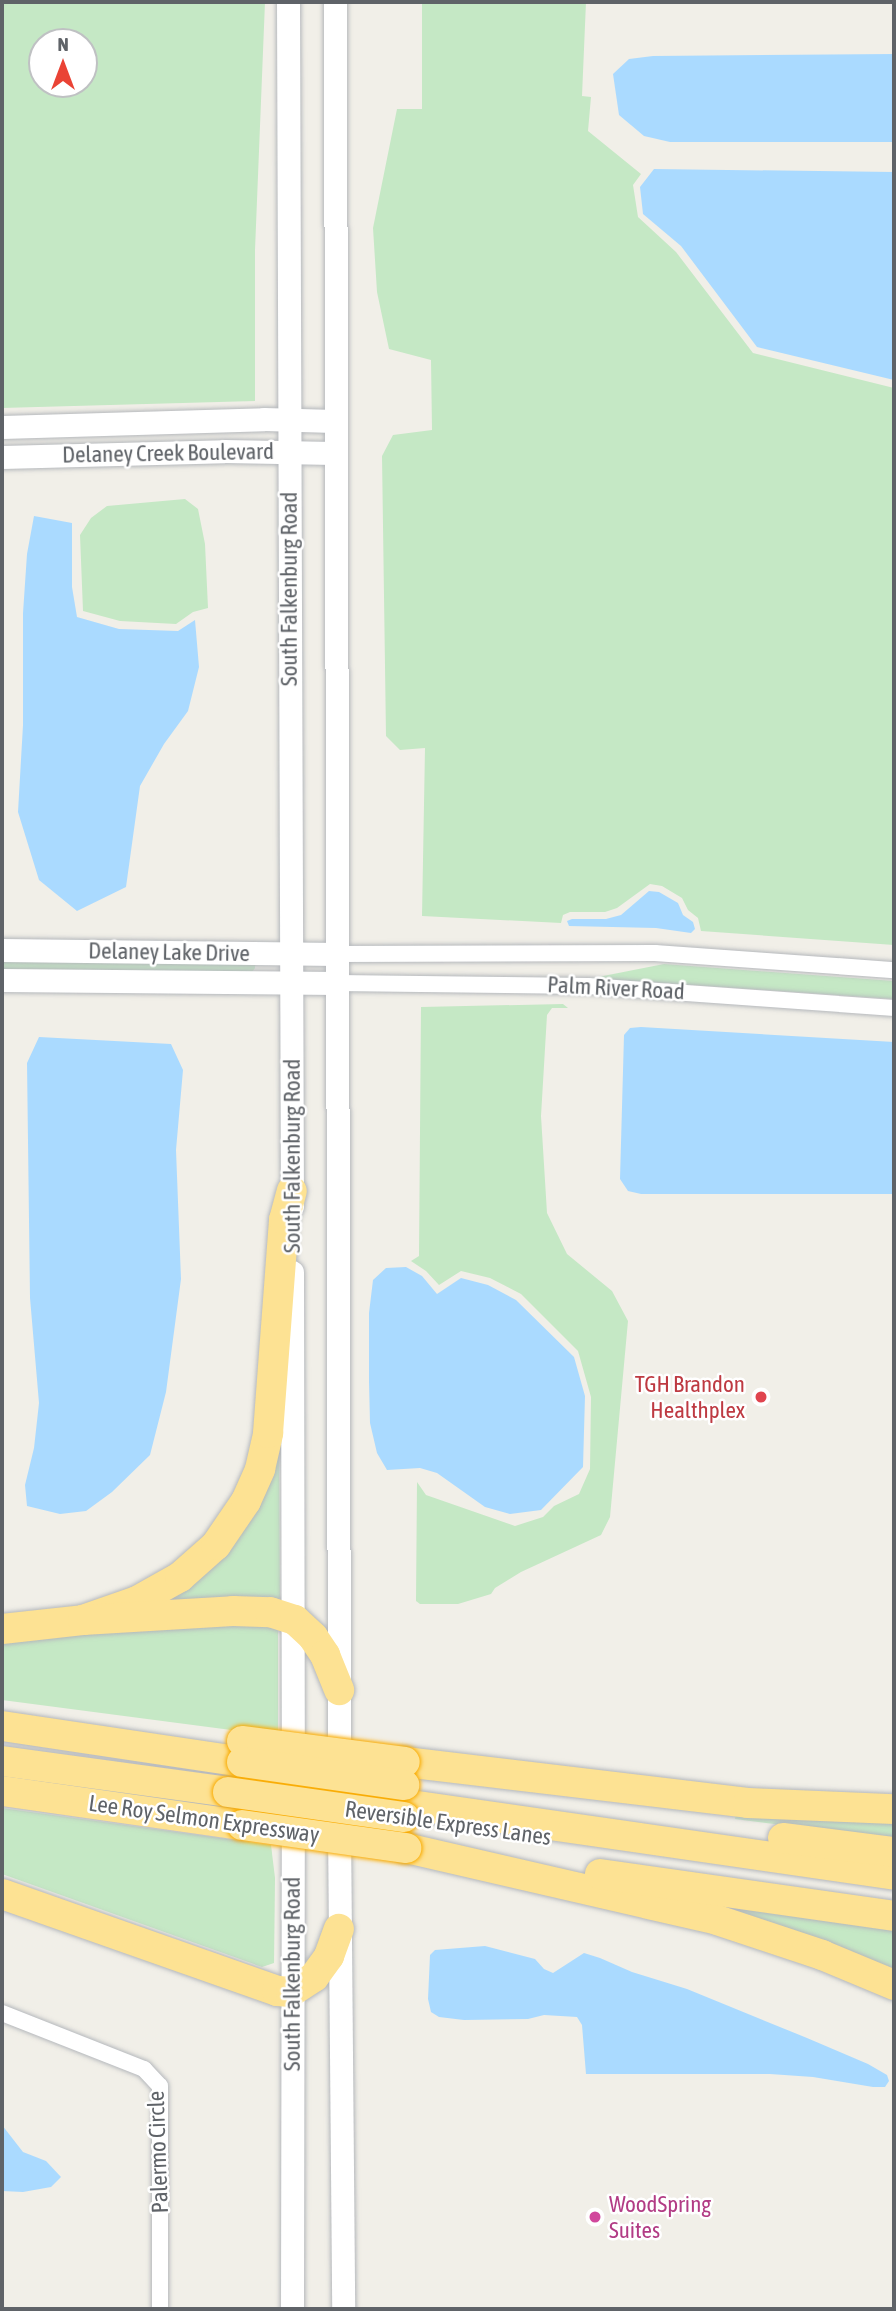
<!DOCTYPE html>
<style>
body{margin:0}
#map{position:relative;width:896px;height:2311px;overflow:hidden;background:#f1efe8;font-family:"Asap Condensed",sans-serif}
div>[style]{position:absolute}
[style*='--x']{left:calc(var(--x)*1px);top:calc(var(--y)*1px);width:calc(var(--w)*1px);rotate:calc(var(--a)*1deg)}
.green>*{inset:0;background:#c5e8c5}
.water>*{inset:0;background:#aadaff}
.roads{filter:drop-shadow(0 0 2px #b5b8bc) drop-shadow(0 0 2px #b5b8bc)}
.street>*{height:16px;margin:-8px;padding:0 8px;transform-origin:8px;border-radius:8px;background:#fff}
.secondary>*{height:23px;margin:-11.5px;padding:0 11.5px;transform-origin:11.5px;border-radius:11.5px;background:#fff}
.highway>*{height:30px;margin:-15px;padding:0 15px;transform-origin:15px;border-radius:15px;background:#fde293}
.bridges{filter:drop-shadow(0 0 2px #f9ab00) drop-shadow(0 0 2px #f9ab00)}
.highway-bridge>*{height:30px;margin:-15px;padding:0 15px;transform-origin:15px;border-radius:15px;background:#fde293}
.dots>*{width:19px;height:19px;translate:-50% -50%;box-sizing:border-box;border:4px solid #fff;border-radius:50%}
span{translate:-50% -50%;white-space:nowrap;text-align:center;line-height:1.15;-webkit-text-stroke:5px #fff;paint-order:stroke}
.street-label{font-size:23px;color:#5f6368}
.health-label{font-size:23px;color:#be3a42}
.right{translate:-100% -50%;text-align:right}
.hotel-label{font-size:23px;color:#b23c85}
.left{translate:0 -50%;text-align:left}
.frame{position:absolute;inset:0;border:4px solid #5f6368;pointer-events:none}
.north{position:absolute;left:28px;top:28px;width:70px;height:70px;box-sizing:border-box;background:#fff;border:2px solid #bfc1c3;border-radius:50%;rotate:0deg;font-size:19px;font-weight:700;line-height:28px;text-align:center;color:#5f6368}
.north::after{content:'';display:block;margin:auto;width:24px;height:32px;background:#ea4335;clip-path:polygon(50% 0,100% 100%,50% 72%,0 100%)}
</style>
<div id="map">
<div class="green">
<div style="clip-path:polygon(evenodd,2px 2px,265px 2px,255px 250px,255px 401px,2px 408px,2px 2px,42px 42px,84px 42px,84px 84px,42px 84px,42px 42px)"></div>
<div style="clip-path:polygon(422px 2px,586px 2px,582px 96px,591px 97px,588px 131px,641px 174px,633px 185px,638px 217px,676px 252px,753px 353px,894px 388px,894px 945px,701px 931px,698px 918px,688px 910px,682px 898px,662px 886px,650px 884px,617px 908px,605px 912px,570px 912px,563px 915px,561px 923px,422px 916px,425px 748px,400px 750px,386px 736px,382px 456px,393px 435px,432px 430px,431px 360px,389px 349px,377px 292px,373px 228px,397px 109px,422px 109px)"></div>
<div style="clip-path:polygon(185px 499px,198px 509px,205px 544px,208px 608px,193px 612px,176px 624px,120px 621px,83px 611px,80px 535px,91px 518px,107px 506px)"></div>
<div style="clip-path:polygon(2px 960px,255px 963px,255px 968px,252px 972px,2px 970px)"></div>
<div style="clip-path:polygon(664px 964px,894px 981px,894px 999px,593px 978px)"></div>
<div style="clip-path:polygon(563px 1004px,568px 1008px,552px 1008px,547px 1015px,541px 1116px,547px 1213px,567px 1254px,612px 1291px,628px 1321px,610px 1517px,601px 1535px,521px 1572px,495px 1588px,491px 1594px,458px 1604px,420px 1604px,416px 1601px,417px 1482px,426px 1495px,515px 1526px,543px 1517px,554px 1506px,579px 1494px,590px 1469px,591px 1397px,578px 1351px,521px 1294px,490px 1278px,461px 1271px,439px 1285px,426px 1271px,411px 1261px,419px 1256px,421px 1007px)"></div>
<div style="clip-path:polygon(279px 1414px,280px 1598px,276px 1603px,156px 1600px,195px 1574px)"></div>
<div style="clip-path:polygon(278px 1622px,278px 1736px,2px 1700px,2px 1637px)"></div>
<div style="clip-path:polygon(2px 1808px,271px 1845px,275px 1878px,274px 1963px,262px 1967px,2px 1874px)"></div>
<div style="clip-path:polygon(737px 1809px,894px 1815px,894px 1839px,735px 1819px)"></div>
<div style="clip-path:polygon(723px 1906px,894px 1924px,894px 1973px)"></div>
</div>
<div class="water">
<div style="clip-path:polygon(894px 54px,894px 142px,670px 142px,644px 136px,619px 115px,613px 74px,629px 59px,653px 56px)"></div>
<div style="clip-path:polygon(654px 169px,894px 172px,894px 380px,757px 347px,681px 246px,643px 214px,640px 187px)"></div>
<div style="clip-path:polygon(34px 516px,72px 523px,72px 587px,77px 617px,119px 629px,178px 631px,195px 620px,199px 667px,188px 711px,164px 744px,140px 786px,126px 887px,77px 911px,39px 880px,18px 812px,23px 725px,23px 613px,27px 554px)"></div>
<div style="clip-path:polygon(649px 891px,659px 892px,678px 903px,683px 915px,693px 922px,695px 929px,691px 933px,656px 928px,569px 926px,567px 921px,572px 919px,606px 919px,621px 915px)"></div>
<div style="clip-path:polygon(641px 1027px,894px 1042px,894px 1194px,641px 1194px,628px 1191px,620px 1179px,624px 1035px,630px 1028px)"></div>
<div style="clip-path:polygon(39px 1037px,171px 1044px,183px 1070px,176px 1150px,181px 1279px,166px 1392px,150px 1455px,112px 1492px,86px 1511px,60px 1514px,27px 1506px,25px 1485px,34px 1448px,39px 1403px,30px 1298px,27px 1063px)"></div>
<div style="clip-path:polygon(406px 1267px,422px 1276px,437px 1294px,461px 1278px,488px 1285px,516px 1300px,574px 1357px,585px 1396px,583px 1467px,541px 1510px,510px 1514px,485px 1507px,437px 1473px,420px 1468px,387px 1470px,377px 1453px,370px 1423px,369px 1382px,369px 1313px,373px 1280px,386px 1268px)"></div>
<div style="clip-path:polygon(485px 1946px,535px 1959px,544px 1969px,553px 1973px,584px 1953px,600px 1958px,632px 1972px,687px 1989px,807px 2038px,868px 2064px,887px 2075px,889px 2081px,885px 2087px,873px 2087px,813px 2077px,770px 2074px,586px 2074px,582px 2025px,577px 2017px,544px 2015px,528px 2019px,464px 2020px,439px 2017px,431px 2012px,428px 1999px,430px 1955px,435px 1950px)"></div>
<div style="clip-path:polygon(2px 2125px,23px 2152px,46px 2161px,61px 2177px,51px 2187px,23px 2192px,2px 2191px)"></div>
</div>
<div class="roads">
<div class="street">
<div style="--x:337;--y:954;--w:318;--a:-0.2"></div>
<div style="--x:655;--y:953;--w:240;--a:4.1"></div>
<div style="--x:337;--y:983;--w:251;--a:0.7"></div>
<div style="--x:588;--y:986;--w:307;--a:4.1"></div>
<div style="--x:2;--y:2013;--w:153;--a:21.5"></div>
<div style="--x:144;--y:2069;--w:23;--a:47"></div>
<div style="--x:160;--y:2086;--w:223;--a:90"></div>
</div>
<div class="secondary">
<div style="--x:288;--y:2;--w:1204;--a:89.81"></div>
<div style="--x:335;--y:2;--w:1768;--a:89.87"></div>
<div style="--x:2;--y:427;--w:262;--a:-1.7"></div>
<div style="--x:264;--y:419;--w:70;--a:1.6"></div>
<div style="--x:2;--y:457;--w:222;--a:-1.5"></div>
<div style="--x:224;--y:451;--w:110;--a:1"></div>
<div style="--x:2;--y:950;--w:335;--a:0.7"></div>
<div style="--x:2;--y:980;--w:335;--a:0.5"></div>
<div style="--x:292;--y:1272;--w:491;--a:89.9"></div>
<div style="--x:339;--y:1825;--w:484;--a:89.5"></div>
<div style="--x:292;--y:2309;--w:491;--a:-89.9"></div>
</div>
<div class="highway">
<div style="--x:83;--y:1620;--w:57;--a:-19.4"></div>
<div style="--x:137;--y:1601;--w:49;--a:-29.2"></div>
<div style="--x:180;--y:1577;--w:48;--a:-41.6"></div>
<div style="--x:216;--y:1545;--w:53;--a:-55.7"></div>
<div style="--x:246;--y:1501;--w:35;--a:-66"></div>
<div style="--x:260;--y:1469;--w:37;--a:-77"></div>
<div style="--x:268;--y:1433;--w:214;--a:-85.7"></div>
<div style="--x:284;--y:1220;--w:30;--a:-75"></div>
<div style="--x:2;--y:1629;--w:81;--a:-6.3"></div>
<div style="--x:83;--y:1620;--w:150;--a:-3.4"></div>
<div style="--x:233;--y:1611;--w:37;--a:2"></div>
<div style="--x:270;--y:1612;--w:26;--a:18"></div>
<div style="--x:295;--y:1620;--w:25;--a:43"></div>
<div style="--x:313;--y:1637;--w:22;--a:56"></div>
<div style="--x:325;--y:1655;--w:38;--a:68"></div>
<div style="--x:2;--y:1726;--w:243;--a:8.5"></div>
<div style="--x:2;--y:1761;--w:228;--a:7.8"></div>
<div style="--x:405;--y:1762;--w:345;--a:6.8"></div>
<div style="--x:748;--y:1803;--w:146;--a:2.4"></div>
<div style="--x:2;--y:1791;--w:242;--a:8.1"></div>
<div style="--x:404;--y:1804;--w:495;--a:8.2"></div>
<div style="--x:783;--y:1838;--w:112;--a:7.2"></div>
<div style="--x:406;--y:1848;--w:319;--a:13"></div>
<div style="--x:717;--y:1920;--w:111;--a:18.4"></div>
<div style="--x:822;--y:1955;--w:78;--a:22.6"></div>
<div style="--x:600;--y:1874;--w:297;--a:8.1"></div>
<div style="--x:2;--y:1894;--w:292;--a:19.4"></div>
<div style="--x:277;--y:1991;--w:14;--a:4"></div>
<div style="--x:291;--y:1992;--w:27;--a:-33"></div>
<div style="--x:314;--y:1977;--w:26;--a:-54"></div>
<div style="--x:329;--y:1956;--w:29;--a:-70"></div>
</div>
</div>
<div class="bridges">
<div class="highway-bridge">
<div style="--x:242;--y:1741;--w:164;--a:7.3"></div>
<div style="--x:242;--y:1762;--w:164;--a:8.1"></div>
<div style="--x:228;--y:1792;--w:178;--a:8.1"></div>
<div style="--x:242;--y:1825;--w:166;--a:8"></div>
</div>
</div>
<div class="dots">
<div style="left:761px;top:1397px;background:#e0444e"></div>
<div style="left:595px;top:2217px;background:#d1479c"></div>
</div>
<div class="street-label">
<span style="left:168px;top:453px;rotate:-1deg">Delaney Creek Boulevard</span>
<span style="left:289px;top:589px;rotate:-90deg">South Falkenburg Road</span>
<span style="left:169px;top:952px;rotate:1deg">Delaney Lake Drive</span>
<span style="left:616px;top:988px;rotate:3deg">Palm River Road</span>
<span style="left:292px;top:1156px;rotate:-90deg">South Falkenburg Road</span>
<span style="left:204px;top:1819px;rotate:8deg">Lee Roy Selmon Expressway</span>
<span style="left:448px;top:1823px;rotate:8deg">Reversible Express Lanes</span>
<span style="left:292px;top:1974px;rotate:-90deg">South Falkenburg Road</span>
<span style="left:158px;top:2152px;rotate:-92deg">Palermo Circle</span>
</div>
<div class="health-label">
<span class="right" style="left:745px;top:1397px">TGH Brandon<br>Healthplex</span>
</div>
<div class="hotel-label">
<span class="left" style="left:609px;top:2217px">WoodSpring<br>Suites</span>
</div>
<div class="frame"></div>
<div class="north">N</div>
</div>
